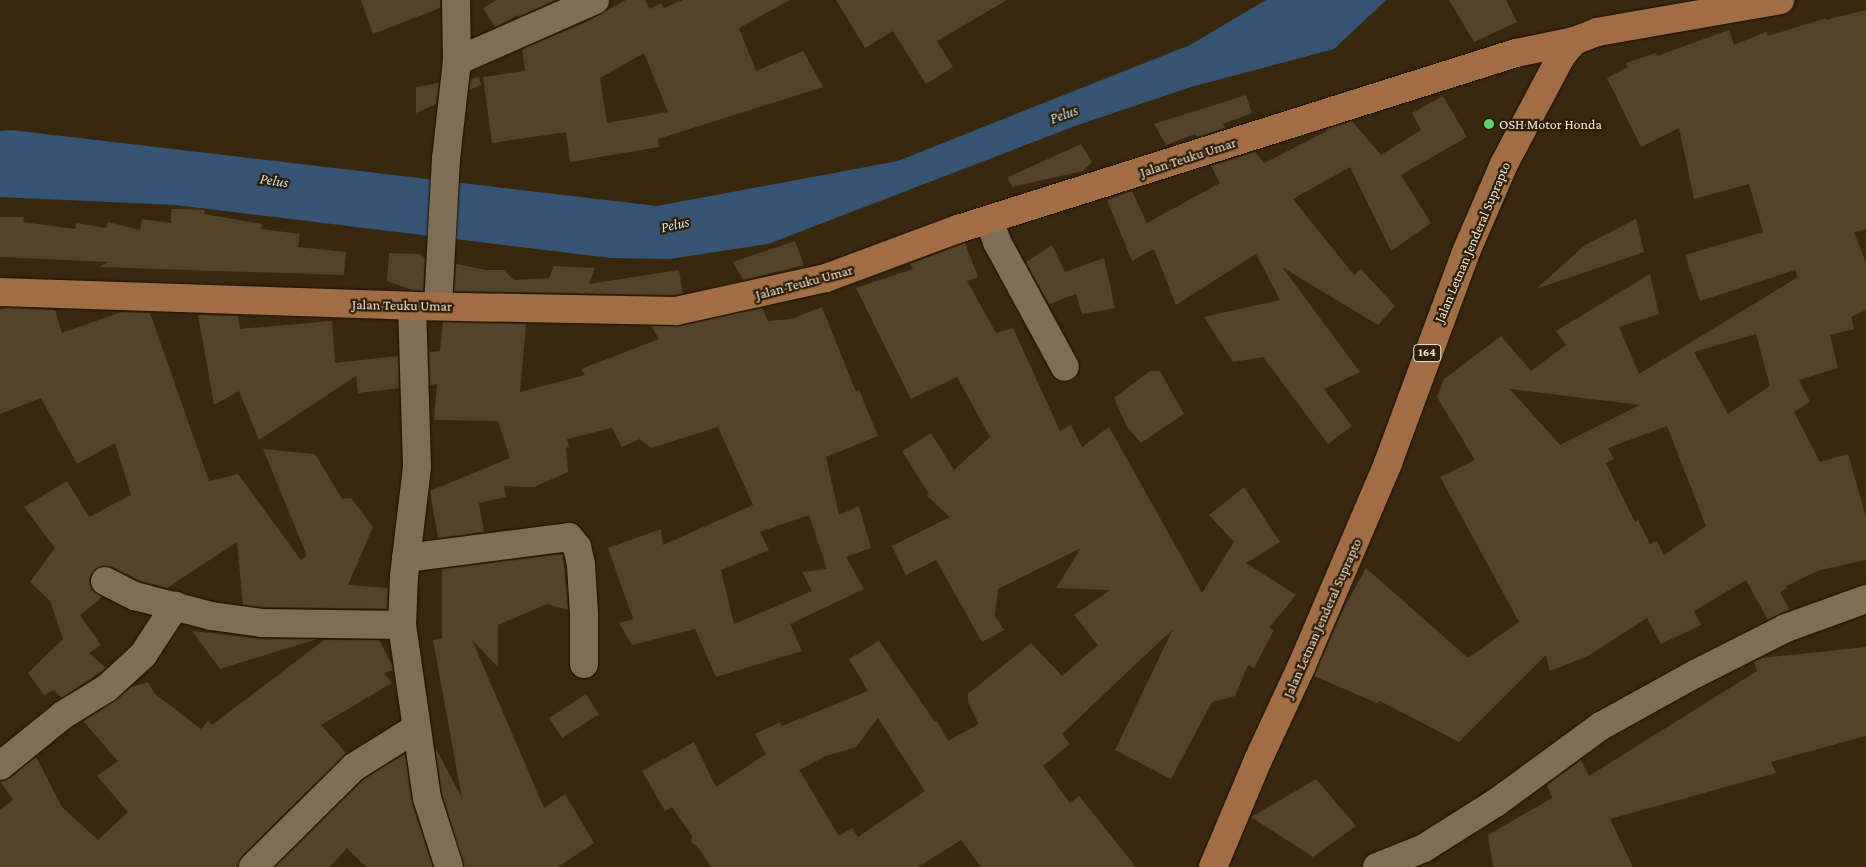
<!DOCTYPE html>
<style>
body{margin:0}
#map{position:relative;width:1866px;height:867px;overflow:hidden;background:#382810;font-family:"Crimson Pro",serif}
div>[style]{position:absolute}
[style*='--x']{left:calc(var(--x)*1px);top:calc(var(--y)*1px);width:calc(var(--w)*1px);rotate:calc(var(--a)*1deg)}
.water>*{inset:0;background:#355473}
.building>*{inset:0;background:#54432b;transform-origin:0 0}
.roads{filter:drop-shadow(0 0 1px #1f1000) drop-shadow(0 0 1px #1f1000)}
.minor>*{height:28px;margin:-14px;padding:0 14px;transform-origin:14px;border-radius:14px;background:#806e54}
.major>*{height:28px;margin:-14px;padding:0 14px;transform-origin:14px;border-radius:14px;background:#a16d44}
.dots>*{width:14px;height:14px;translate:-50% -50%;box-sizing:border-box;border:2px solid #2e1e06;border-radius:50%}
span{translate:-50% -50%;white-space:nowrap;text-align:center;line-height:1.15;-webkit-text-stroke:4.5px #2e1e06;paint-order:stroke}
.shield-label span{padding:1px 4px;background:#2e1e06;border:1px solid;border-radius:4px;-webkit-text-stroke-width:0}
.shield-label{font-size:12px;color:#f3e9db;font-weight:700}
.poi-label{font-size:14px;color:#f3e9db}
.left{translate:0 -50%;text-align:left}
.street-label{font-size:14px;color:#f3e9db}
.water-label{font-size:15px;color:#cbdff5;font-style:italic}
</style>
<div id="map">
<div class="water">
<div style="clip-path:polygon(1266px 0,1386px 0,1334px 49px,1191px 87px,1075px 126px,768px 244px,669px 259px,611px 258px,175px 205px,0 197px,0 131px,11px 130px,657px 206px,898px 161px,1190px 45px)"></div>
</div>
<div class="building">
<div style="clip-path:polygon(361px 0,440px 0,440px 8px,373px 34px)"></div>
<div style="clip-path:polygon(497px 0,556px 0,518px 17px,518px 15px,495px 27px,483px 8px)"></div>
<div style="clip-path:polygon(evenodd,626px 0,645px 0,650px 9px,661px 3px,664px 8px,683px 0,790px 0,739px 28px,756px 71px,803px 51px,823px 87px,658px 139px,659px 147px,570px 162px,566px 132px,492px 143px,483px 77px,525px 71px,522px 49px,580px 25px,626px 0,644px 53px,668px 112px,607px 123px,600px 78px,644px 53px)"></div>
<div style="clip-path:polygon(836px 0,1007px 0,937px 41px,953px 67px,926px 84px,893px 31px,865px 48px)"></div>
<div style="clip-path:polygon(1449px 0,1506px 0,1517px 22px,1474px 42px)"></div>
<div style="clip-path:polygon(evenodd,1866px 10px,1866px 229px,1854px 232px,1866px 263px,1866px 310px,1851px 317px,1854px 329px,1830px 335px,1838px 368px,1799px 380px,1810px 402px,1794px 412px,1820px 462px,1848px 454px,1866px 517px,1866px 560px,1820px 570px,1786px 586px,1787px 588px,1780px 592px,1789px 609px,1768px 620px,1746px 580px,1694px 611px,1701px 625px,1661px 644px,1647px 618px,1588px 656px,1550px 671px,1546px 655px,1459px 742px,1380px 701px,1377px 703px,1314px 676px,1342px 612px,1366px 568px,1468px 658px,1519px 622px,1440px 477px,1475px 460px,1437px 397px,1444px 379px,1501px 336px,1531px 371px,1566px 345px,1556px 331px,1650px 274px,1659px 314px,1619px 327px,1639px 374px,1798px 277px,1795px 270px,1700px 301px,1685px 255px,1763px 232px,1749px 184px,1694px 199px,1679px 128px,1641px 147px,1607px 78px,1628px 67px,1626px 63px,1656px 53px,1657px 56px,1729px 30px,1734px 45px,1766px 32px,1768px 36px,1826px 18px,1826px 20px,1866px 10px,1756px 334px,1770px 386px,1728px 414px,1694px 352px,1756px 334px,1866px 10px,1510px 389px,1640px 405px,1560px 445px,1510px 389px,1866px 10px,1667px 426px,1706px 526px,1664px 555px,1657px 541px,1650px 544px,1638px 520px,1635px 522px,1606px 463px,1614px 459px,1608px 448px,1667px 426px)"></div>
<div style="clip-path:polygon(479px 77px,481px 85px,469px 90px,471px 79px)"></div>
<div style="clip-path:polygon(439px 83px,436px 104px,416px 113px,416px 87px)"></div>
<div style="clip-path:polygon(1246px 95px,1252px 113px,1223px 124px,1225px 128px,1197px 137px,1195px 134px,1166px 145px,1154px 124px)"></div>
<div style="clip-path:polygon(1443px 96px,1467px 137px,1401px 175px,1431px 223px,1391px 251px,1350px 167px,1293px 199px,1354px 275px,1361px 269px,1395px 306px,1378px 325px,1282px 267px,1360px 372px,1324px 389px,1352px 426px,1328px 444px,1263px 357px,1233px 362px,1204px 317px,1280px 300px,1256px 254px,1176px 305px,1154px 249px,1132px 261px,1107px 200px,1132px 191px,1147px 223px,1220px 183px,1211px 166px,1255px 152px,1264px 163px,1327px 131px,1326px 129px,1352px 121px,1381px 155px,1421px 130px,1412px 113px)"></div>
<div style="clip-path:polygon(1081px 144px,1092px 162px,1083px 171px,1012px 187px,1008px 177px)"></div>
<div style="clip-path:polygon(171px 209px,205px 210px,204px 214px,262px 224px,261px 229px,300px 234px,298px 247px,346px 252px,344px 275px,98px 267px,109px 262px,0 257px,0 217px,24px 217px,23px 222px,75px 229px,76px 223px,106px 228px,108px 222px,140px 230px,142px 219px,171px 223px)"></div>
<div style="clip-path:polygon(1636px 219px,1644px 252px,1536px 289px,1585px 245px)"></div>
<div style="clip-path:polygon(795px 241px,804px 265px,743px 280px,733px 262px)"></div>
<div style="clip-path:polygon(evenodd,965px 243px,978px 277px,967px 281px,996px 333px,1013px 328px,1060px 431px,1071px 425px,1082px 447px,1109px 427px,1202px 593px,1234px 542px,1209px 515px,1244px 487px,1280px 542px,1246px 563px,1296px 595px,1269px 628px,1274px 630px,1254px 668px,1248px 665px,1235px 696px,1212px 702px,1171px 779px,1115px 750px,1173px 629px,1062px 734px,1070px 744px,1043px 766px,1070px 803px,1079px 796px,1136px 867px,981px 867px,961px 840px,918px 867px,711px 867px,697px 846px,691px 842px,692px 836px,672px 807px,665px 811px,642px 771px,694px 742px,716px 787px,766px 754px,755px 734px,780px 722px,782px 726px,868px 691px,849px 659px,879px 641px,935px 722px,937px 721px,948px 741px,979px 724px,968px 702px,968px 694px,1031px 643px,1062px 676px,1098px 645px,1074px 615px,1110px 590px,1056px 588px,1081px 548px,998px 589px,995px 616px,1004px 630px,982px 642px,936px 560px,906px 575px,892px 546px,950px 517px,927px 496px,929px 494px,902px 451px,931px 433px,954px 470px,990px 437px,957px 377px,911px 399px,856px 288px,913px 269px,910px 264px,965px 243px,878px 718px,925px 791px,858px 837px,852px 828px,839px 836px,799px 770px,826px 756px,856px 747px,878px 718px)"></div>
<div style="clip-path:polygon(1052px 245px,1065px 272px,1104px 258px,1115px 308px,1082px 314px,1076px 294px,1049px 304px,1026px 262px)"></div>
<div style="clip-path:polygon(389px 253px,419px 254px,425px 258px,423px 291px,412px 290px,387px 281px)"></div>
<div style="clip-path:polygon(456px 264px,486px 270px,504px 270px,514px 280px,549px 278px,554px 266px,595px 268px,589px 284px,679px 270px,683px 294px,674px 295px,454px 291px)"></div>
<div style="clip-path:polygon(evenodd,822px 307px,856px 392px,859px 390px,878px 436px,826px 457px,839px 515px,859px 506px,871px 548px,846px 557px,864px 589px,790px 624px,802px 651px,716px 677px,695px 629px,632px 645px,619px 623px,633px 619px,608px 548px,661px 529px,663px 545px,753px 505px,718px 427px,651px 448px,640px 439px,622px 447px,612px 428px,567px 439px,569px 447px,566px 448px,568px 472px,534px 487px,504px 486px,506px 497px,479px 503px,484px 532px,438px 538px,430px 491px,510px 458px,498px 421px,434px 420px,437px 384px,430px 385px,429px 352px,440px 351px,443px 322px,526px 324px,520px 392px,585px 375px,581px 369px,659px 339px,651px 326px,679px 326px,762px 308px,768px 321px,791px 319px,822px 307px,809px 515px,827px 569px,802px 572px,812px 591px,734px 624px,721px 570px,769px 550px,760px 532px,809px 515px)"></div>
<div style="clip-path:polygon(6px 308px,55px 310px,62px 333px,121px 312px,150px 313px,209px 481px,238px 474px,301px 560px,307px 556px,263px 449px,315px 454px,342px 499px,351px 498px,373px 527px,348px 585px,388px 588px,387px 609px,263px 607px,243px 605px,237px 542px,167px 588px,141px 581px,112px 567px,104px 566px,97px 568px,91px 574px,89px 581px,92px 590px,102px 597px,80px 615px,101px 645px,89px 653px,106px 668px,62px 698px,54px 690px,44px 695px,28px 673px,63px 639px,50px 601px,30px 582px,55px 548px,24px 507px,67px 481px,89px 517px,131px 495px,115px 443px,77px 464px,41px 398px,0 414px,0 310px)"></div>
<div style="clip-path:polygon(198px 315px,238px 316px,240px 329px,332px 321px,335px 363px,398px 356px,399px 388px,358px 393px,356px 376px,259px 440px,239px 391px,214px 405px)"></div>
<div style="clip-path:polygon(1150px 371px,1160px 371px,1184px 414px,1141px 443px,1127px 427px,1114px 398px)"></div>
<div style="clip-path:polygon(563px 554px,568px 610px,547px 604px,498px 625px,498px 667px,472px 640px,544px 808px,565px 794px,594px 843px,558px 867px,464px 867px,442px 794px,435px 747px,462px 798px,433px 640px,442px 639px,442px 569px)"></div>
<div style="clip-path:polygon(192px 631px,262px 639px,317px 639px,220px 669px)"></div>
<div style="clip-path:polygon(324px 640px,379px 640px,392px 665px,393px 670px,384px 673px,392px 683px,321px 725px,346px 753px,242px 856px,238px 867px,0 867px,0 810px,13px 800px,0 781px,10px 778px,36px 757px,62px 807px,98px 840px,128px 812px,97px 776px,118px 761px,83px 721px,115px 701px,131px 687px,148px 682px,155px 694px,201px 729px,208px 721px,212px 725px)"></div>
<div style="clip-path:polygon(1866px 647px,1866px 736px,1771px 762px,1776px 773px,1610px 819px,1633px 867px,1493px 867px,1488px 835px,1552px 798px,1547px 785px,1581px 760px,1589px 776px,1757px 671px,1754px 662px,1762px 658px)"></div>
<div style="left:586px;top:694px;width:24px;height:44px;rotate:57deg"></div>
<div style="clip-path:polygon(405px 754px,412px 803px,433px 867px,366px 867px,347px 848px,330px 867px,275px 867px,364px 779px)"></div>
<div style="clip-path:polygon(1316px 779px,1356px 826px,1313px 857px,1251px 817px)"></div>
</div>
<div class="roads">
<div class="minor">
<div style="--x:457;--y:61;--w:151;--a:-23.8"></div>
<div style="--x:989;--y:220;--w:23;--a:70"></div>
<div style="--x:997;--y:242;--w:142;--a:61.5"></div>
<div style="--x:412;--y:306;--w:161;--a:88.2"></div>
<div style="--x:417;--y:467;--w:110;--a:96.8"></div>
<div style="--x:404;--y:576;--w:49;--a:92.3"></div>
<div style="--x:402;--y:625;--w:175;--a:81.8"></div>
<div style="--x:427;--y:798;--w:72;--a:72.3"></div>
<div style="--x:438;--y:306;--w:147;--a:-86.9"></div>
<div style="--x:446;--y:159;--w:99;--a:-83.6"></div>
<div style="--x:457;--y:61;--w:61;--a:-90.9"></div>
<div style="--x:406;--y:558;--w:164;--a:-7.3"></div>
<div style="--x:569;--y:537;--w:13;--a:51"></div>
<div style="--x:577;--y:547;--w:18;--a:77"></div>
<div style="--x:581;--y:565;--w:49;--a:86.5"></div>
<div style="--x:584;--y:614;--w:50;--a:90"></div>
<div style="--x:105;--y:581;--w:34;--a:27"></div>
<div style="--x:135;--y:596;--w:79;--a:14.7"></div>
<div style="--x:211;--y:616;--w:51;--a:7.8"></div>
<div style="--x:262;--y:623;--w:140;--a:0.8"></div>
<div style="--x:0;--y:766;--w:81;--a:-39"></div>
<div style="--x:63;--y:715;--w:52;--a:-31.5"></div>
<div style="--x:107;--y:688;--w:49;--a:-42.5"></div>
<div style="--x:143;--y:655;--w:59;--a:-56.9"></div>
<div style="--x:253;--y:867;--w:142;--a:-44.7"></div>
<div style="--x:354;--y:767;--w:72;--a:-31.9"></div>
<div style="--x:1377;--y:867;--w:51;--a:-22"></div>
<div style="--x:1424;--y:848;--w:86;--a:-32.2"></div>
<div style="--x:1497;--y:802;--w:129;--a:-36.2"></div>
<div style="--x:1601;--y:726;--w:107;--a:-29"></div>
<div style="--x:1695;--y:674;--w:102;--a:-26.8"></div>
<div style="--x:1786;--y:628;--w:85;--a:-19.9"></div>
</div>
<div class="major">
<div style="--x:0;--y:292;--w:412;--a:1.9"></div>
<div style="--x:412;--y:306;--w:264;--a:1.1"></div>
<div style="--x:676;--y:311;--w:154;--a:-12.4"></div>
<div style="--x:826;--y:278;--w:141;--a:-20.4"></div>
<div style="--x:958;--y:229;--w:585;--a:-17.51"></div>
<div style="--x:1516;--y:53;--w:59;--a:-11.7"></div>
<div style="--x:1213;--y:867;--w:116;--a:-67.2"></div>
<div style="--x:1258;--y:760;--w:105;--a:-65.1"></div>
<div style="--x:1302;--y:665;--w:220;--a:-66.9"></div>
<div style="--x:1388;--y:463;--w:225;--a:-69.7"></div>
<div style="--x:1466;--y:252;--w:96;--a:-66.6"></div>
<div style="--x:1504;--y:164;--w:123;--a:-62"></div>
<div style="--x:1562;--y:55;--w:18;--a:-49"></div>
<div style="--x:1574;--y:41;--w:25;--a:-21"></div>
<div style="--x:1597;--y:32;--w:186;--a:-9.9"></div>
</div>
</div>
<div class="dots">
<div style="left:1489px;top:124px;background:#61d46a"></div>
</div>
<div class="shield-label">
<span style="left:1427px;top:353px">164</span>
</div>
<div class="poi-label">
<span class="left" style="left:1499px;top:124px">OSH Motor Honda</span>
</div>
<div class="street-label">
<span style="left:1188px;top:157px;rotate:-18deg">Jalan Teuku Umar</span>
<span style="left:1472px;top:242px;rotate:-67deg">Jalan Letnan Jenderal Suprapto</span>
<span style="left:804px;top:282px;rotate:-15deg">Jalan Teuku Umar</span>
<span style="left:402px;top:305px;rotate:1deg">Jalan Teuku Umar</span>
<span style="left:1322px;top:618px;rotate:-66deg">Jalan Letnan Jenderal Suprapto</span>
</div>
<div class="water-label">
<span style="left:1064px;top:115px;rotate:-20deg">Pelus</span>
<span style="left:274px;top:181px;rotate:8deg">Pelus</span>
<span style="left:675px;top:225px;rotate:-13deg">Pelus</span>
</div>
</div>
